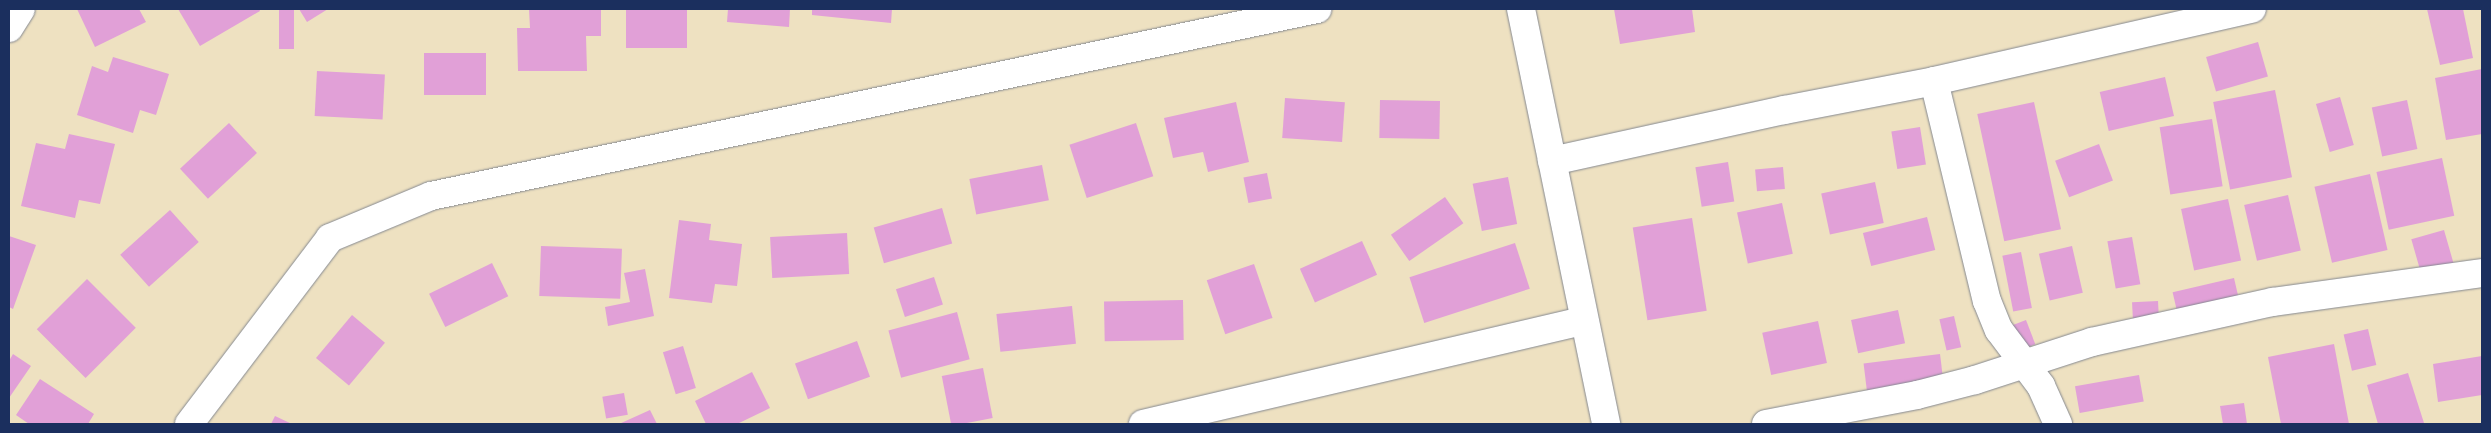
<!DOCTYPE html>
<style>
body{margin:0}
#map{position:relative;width:2491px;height:433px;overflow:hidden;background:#eee1c1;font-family:"IM FELL Double Pica",serif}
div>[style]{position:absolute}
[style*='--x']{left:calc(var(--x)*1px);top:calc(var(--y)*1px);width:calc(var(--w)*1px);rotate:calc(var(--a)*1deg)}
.building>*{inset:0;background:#e1a0d7;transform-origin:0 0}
.roads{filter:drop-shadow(0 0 1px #848890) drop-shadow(0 0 1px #848890)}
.street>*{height:28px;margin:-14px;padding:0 14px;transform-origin:14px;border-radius:14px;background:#fff}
span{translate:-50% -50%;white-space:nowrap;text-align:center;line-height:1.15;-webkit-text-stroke:4.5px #fff;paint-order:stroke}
.frame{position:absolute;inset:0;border:10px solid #1b2f5e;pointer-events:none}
</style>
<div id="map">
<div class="building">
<div style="clip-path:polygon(77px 9px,139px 9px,146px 22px,95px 47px)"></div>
<div style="clip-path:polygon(178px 9px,259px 9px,260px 11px,200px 46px)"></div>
<div style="left:279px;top:9px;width:15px;height:40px"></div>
<div style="clip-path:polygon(299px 9px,328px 9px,307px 22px)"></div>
<div style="clip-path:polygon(529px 9px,601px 9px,601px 36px,586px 36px,587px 71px,518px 71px,517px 28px,530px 28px)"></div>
<div style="left:626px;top:9px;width:61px;height:39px"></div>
<div style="clip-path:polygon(728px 9px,790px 9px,789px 27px,727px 22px)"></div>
<div style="clip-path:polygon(812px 9px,892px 9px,891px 23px,812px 15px)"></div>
<div style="clip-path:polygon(1614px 9px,1692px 9px,1695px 32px,1620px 44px)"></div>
<div style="clip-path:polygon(2427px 9px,2463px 9px,2473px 58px,2440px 65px)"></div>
<div style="left:2258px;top:42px;width:36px;height:54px;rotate:74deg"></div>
<div style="left:486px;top:53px;width:42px;height:62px;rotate:90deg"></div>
<div style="clip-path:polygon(113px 57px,169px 74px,156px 115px,140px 110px,133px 133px,77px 115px,92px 66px,108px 72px)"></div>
<div style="clip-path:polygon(2482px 69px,2482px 134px,2446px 140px,2435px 78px)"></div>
<div style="left:317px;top:71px;width:68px;height:45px;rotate:3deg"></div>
<div style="left:2165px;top:77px;width:40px;height:67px;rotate:77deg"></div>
<div style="left:2275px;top:90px;width:89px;height:63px;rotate:79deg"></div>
<div style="left:2340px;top:97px;width:50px;height:25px;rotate:74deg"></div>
<div style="left:1285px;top:98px;width:60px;height:40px;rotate:4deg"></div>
<div style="left:1380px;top:100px;width:60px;height:38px;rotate:1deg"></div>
<div style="left:2407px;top:100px;width:50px;height:36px;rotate:78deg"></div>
<div style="clip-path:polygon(1236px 102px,1249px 162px,1208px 172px,1203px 152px,1173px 158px,1164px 118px)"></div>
<div style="left:2034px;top:102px;width:130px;height:58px;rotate:78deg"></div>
<div style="left:2212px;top:119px;width:68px;height:53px;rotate:81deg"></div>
<div style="left:229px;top:123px;width:41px;height:67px;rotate:47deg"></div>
<div style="left:1136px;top:123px;width:56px;height:70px;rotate:72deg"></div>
<div style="left:1920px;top:127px;width:38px;height:29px;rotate:81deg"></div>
<div style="clip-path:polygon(69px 134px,115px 144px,100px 204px,79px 200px,75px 218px,21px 206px,36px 143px,65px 149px)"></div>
<div style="left:2099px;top:144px;width:39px;height:47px;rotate:69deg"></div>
<div style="left:2442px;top:158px;width:59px;height:67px;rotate:78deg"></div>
<div style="left:1728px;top:162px;width:40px;height:33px;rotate:81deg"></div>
<div style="left:1042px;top:165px;width:36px;height:74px;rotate:79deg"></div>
<div style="left:1783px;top:167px;width:22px;height:28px;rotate:85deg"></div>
<div style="left:1267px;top:173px;width:26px;height:24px;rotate:79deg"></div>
<div style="left:2370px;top:174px;width:78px;height:57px;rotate:77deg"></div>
<div style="left:1508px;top:177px;width:48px;height:36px;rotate:79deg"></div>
<div style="left:1875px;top:182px;width:42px;height:55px;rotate:78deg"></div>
<div style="left:2288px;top:195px;width:57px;height:45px;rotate:77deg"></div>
<div style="left:1445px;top:197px;width:32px;height:66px;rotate:55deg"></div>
<div style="left:2228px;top:199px;width:63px;height:48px;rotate:78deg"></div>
<div style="left:1782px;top:203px;width:52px;height:46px;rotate:78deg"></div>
<div style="left:942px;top:208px;width:37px;height:71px;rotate:74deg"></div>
<div style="left:170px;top:210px;width:43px;height:67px;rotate:48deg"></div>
<div style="left:1927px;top:217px;width:34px;height:66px;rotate:76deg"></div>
<div style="left:1692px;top:218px;width:94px;height:60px;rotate:81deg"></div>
<div style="clip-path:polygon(679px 220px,711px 224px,709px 240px,742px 244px,737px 286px,715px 284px,712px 303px,669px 298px)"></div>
<div style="left:2444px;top:230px;width:40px;height:34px;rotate:74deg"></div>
<div style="left:847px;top:233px;width:41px;height:77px;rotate:87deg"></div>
<div style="clip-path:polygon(9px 236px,36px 245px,13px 309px,9px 307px)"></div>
<div style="left:2132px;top:237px;width:48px;height:25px;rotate:80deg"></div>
<div style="left:1362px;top:241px;width:37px;height:68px;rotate:66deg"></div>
<div style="left:1515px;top:243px;width:48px;height:111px;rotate:72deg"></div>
<div style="left:541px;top:246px;width:81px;height:50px;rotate:2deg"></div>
<div style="left:2072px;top:246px;width:48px;height:34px;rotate:77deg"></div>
<div style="left:2021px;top:252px;width:57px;height:19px;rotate:79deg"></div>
<div style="left:492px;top:263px;width:37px;height:70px;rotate:64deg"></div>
<div style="left:1254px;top:264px;width:57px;height:50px;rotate:71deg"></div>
<div style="clip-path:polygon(645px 269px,654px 316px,608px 326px,605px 307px,630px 302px,624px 273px)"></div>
<div style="left:934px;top:277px;width:29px;height:40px;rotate:72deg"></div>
<div style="left:2234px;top:278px;width:26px;height:63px;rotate:77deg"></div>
<div style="left:87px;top:279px;width:69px;height:71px;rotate:45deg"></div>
<div style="left:1183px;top:300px;width:40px;height:79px;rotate:89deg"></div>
<div style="left:2158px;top:301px;width:17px;height:26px;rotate:87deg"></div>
<div style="left:1072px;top:306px;width:38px;height:76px;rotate:84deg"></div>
<div style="left:1898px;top:310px;width:34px;height:48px;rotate:78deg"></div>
<div style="left:957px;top:312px;width:49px;height:71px;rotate:75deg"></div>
<div style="left:352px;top:315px;width:43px;height:56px;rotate:40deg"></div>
<div style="left:1954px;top:316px;width:32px;height:15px;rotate:77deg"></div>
<div style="left:2026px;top:320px;width:26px;height:30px;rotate:69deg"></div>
<div style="left:1818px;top:321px;width:43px;height:57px;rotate:78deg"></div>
<div style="left:2368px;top:329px;width:37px;height:25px;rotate:77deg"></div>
<div style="left:857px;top:341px;width:38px;height:66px;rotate:70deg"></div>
<div style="clip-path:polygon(2334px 344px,2349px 424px,2281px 424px,2268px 357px)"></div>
<div style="left:683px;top:346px;width:44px;height:21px;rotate:73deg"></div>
<div style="clip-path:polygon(13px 354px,31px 366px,9px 398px,9px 361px)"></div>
<div style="left:1940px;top:354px;width:32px;height:77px;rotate:83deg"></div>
<div style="clip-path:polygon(2482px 356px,2482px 395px,2438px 402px,2433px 364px)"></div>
<div style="left:983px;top:368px;width:51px;height:42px;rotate:79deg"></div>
<div style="clip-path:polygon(752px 372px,770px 408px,737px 424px,706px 424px,695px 401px)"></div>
<div style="clip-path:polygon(2408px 373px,2424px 423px,2378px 424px,2367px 385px)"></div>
<div style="left:2139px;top:375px;width:27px;height:65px;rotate:80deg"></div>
<div style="clip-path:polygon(40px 379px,94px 414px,88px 424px,29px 424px,16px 415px)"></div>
<div style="left:624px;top:393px;width:22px;height:22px;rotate:80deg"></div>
<div style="clip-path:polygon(2244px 403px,2247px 424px,2223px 424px,2220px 406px)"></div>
<div style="clip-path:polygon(650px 410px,657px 424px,619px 424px)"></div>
<div style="clip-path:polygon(275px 416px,292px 424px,271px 424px)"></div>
</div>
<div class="roads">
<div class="street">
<div style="--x:1521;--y:9;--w:424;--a:78.4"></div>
<div style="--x:9;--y:28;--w:22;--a:-58"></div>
<div style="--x:1934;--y:81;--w:226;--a:76.5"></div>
<div style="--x:1987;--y:301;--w:31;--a:68"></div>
<div style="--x:1999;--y:330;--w:70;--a:53.1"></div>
<div style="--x:2041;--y:386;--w:42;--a:65.9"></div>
<div style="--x:1552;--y:161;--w:238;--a:-12.4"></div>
<div style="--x:1784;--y:110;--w:153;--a:-10.9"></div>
<div style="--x:1934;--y:81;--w:326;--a:-12.8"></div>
<div style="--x:189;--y:424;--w:233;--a:-52.8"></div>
<div style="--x:330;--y:238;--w:109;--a:-22.6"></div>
<div style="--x:431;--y:196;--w:906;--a:-11.92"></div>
<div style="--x:1143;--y:424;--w:452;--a:-13.2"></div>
<div style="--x:1766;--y:424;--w:154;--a:-10.9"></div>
<div style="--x:1917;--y:395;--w:60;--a:-14.5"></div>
<div style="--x:1975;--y:380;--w:123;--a:-18"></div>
<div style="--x:2092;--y:342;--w:185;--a:-12.5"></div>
<div style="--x:2273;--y:302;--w:211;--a:-7.9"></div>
</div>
</div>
<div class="frame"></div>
</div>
